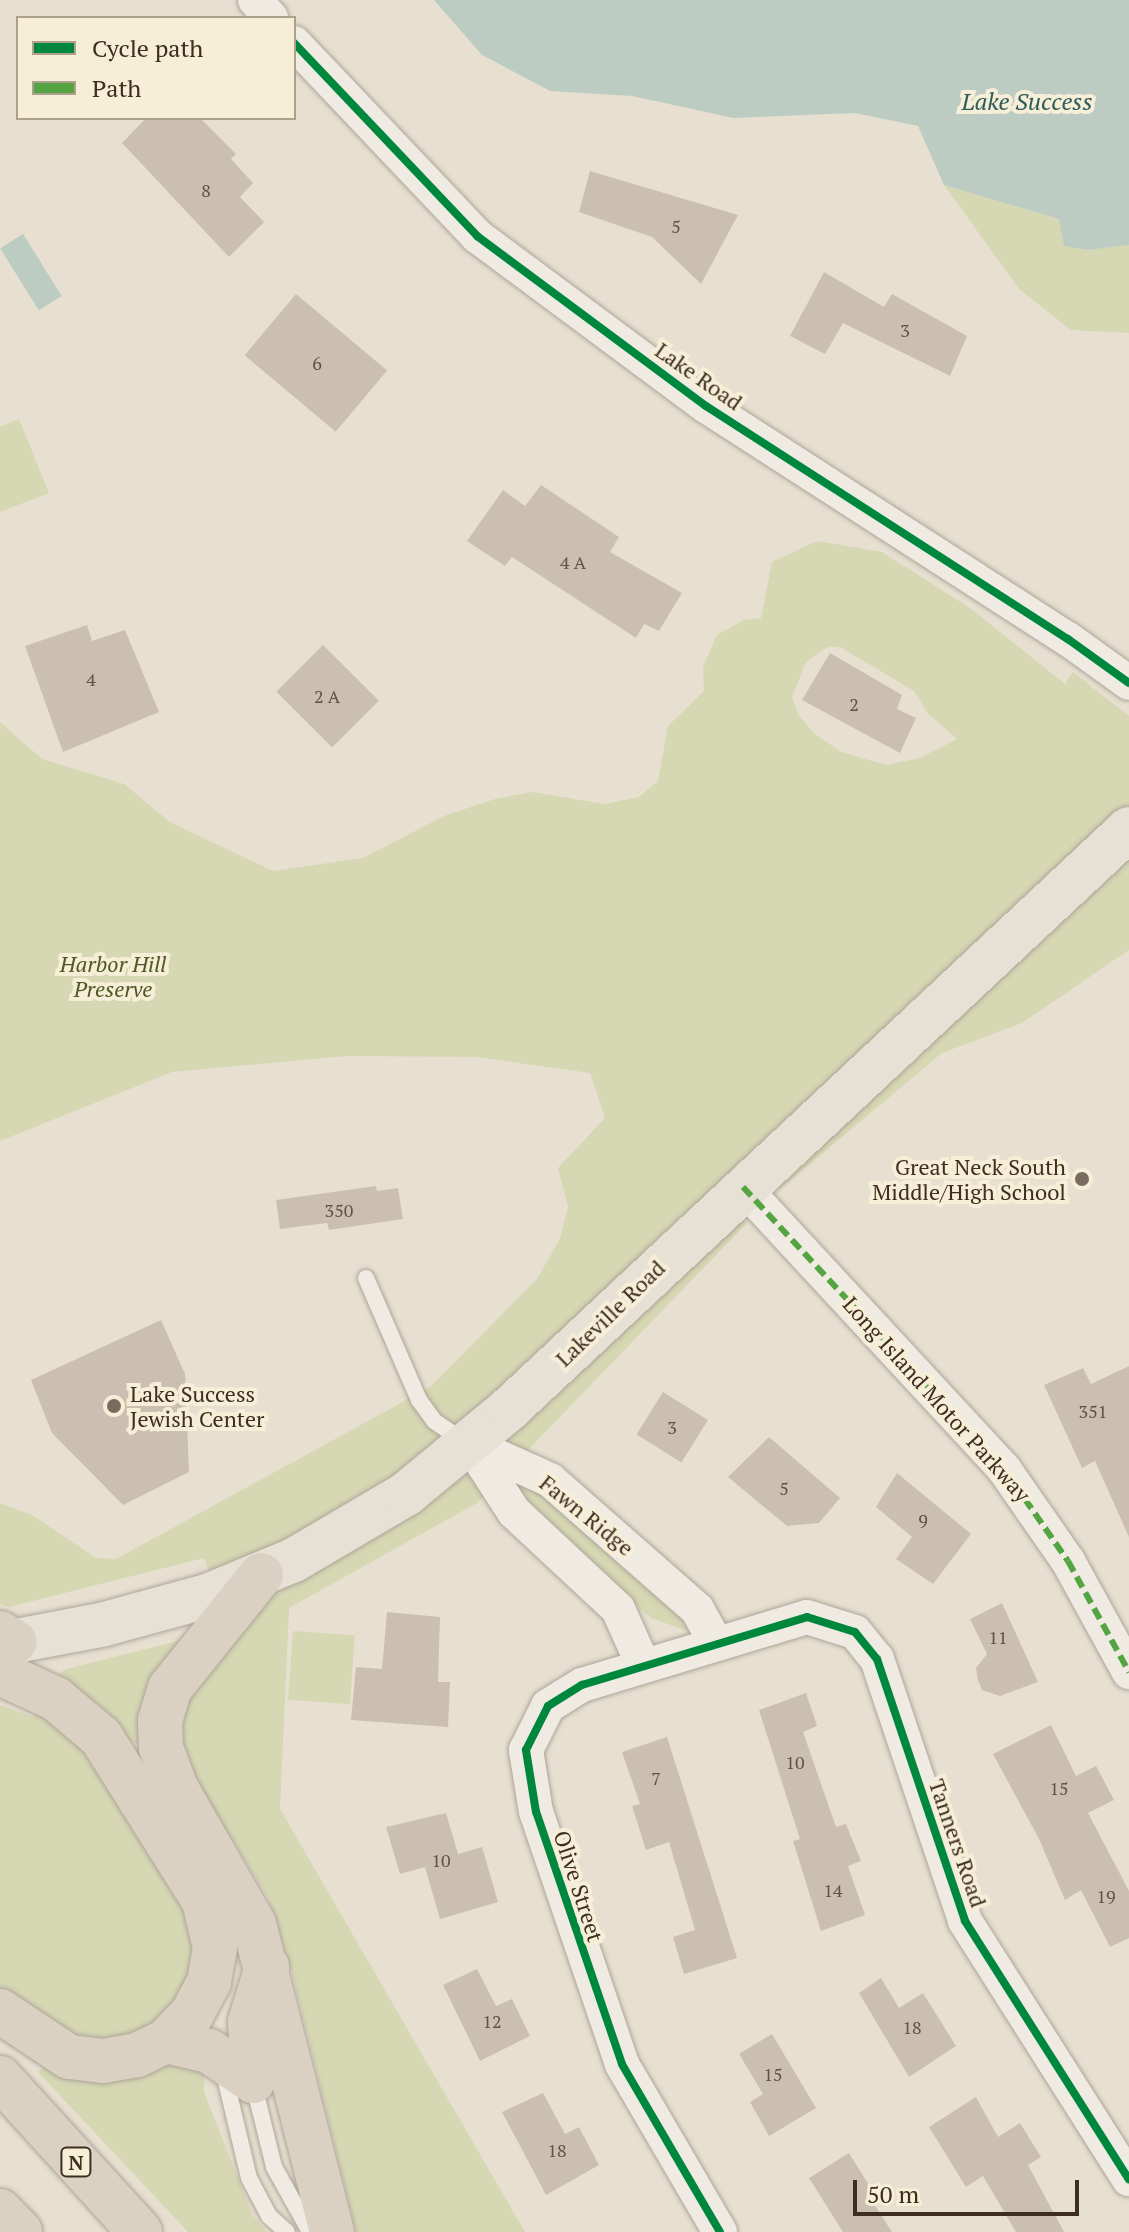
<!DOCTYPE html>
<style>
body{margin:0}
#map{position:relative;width:1129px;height:2232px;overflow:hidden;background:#e7e0d1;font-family:"PT Serif",serif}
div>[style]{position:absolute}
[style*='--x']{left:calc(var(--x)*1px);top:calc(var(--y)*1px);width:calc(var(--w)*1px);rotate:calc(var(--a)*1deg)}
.green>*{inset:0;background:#d6d7b3;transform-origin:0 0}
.water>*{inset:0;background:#bcccc2;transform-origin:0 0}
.building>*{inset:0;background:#cbbfb2;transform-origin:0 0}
.roads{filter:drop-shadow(0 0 2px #ada599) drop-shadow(0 0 2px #ada599)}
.service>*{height:16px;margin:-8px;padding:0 8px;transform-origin:8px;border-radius:8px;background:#efebe3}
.minor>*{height:34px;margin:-17px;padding:0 17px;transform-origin:17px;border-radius:17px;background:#efebe3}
.primary>*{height:44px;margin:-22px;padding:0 22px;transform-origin:22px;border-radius:22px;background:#e6e1d4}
.motorway>*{height:44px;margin:-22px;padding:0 22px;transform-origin:22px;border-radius:22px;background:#dad1c2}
.quiet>*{height:6px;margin-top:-3px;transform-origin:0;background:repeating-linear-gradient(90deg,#54a441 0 12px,transparent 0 18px)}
.cycleway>*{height:8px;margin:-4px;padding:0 4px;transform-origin:4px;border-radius:4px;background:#00873e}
.dots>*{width:22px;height:22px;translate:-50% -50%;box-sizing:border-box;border:4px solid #f7eed8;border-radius:50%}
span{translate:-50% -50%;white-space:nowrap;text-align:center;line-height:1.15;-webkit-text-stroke:8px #f7eed8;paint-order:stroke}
.number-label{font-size:18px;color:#605244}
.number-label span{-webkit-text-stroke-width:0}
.shield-label span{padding:2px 6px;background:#f7eed8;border:2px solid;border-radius:6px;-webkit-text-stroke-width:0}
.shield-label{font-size:20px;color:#3d2e20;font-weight:700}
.street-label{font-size:22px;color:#3d2e20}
.park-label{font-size:22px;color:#4d5a26;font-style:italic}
.poi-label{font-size:22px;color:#3d2e20}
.right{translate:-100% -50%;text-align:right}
.left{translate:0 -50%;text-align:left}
.water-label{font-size:24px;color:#2f5d5a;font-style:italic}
.legend{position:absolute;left:16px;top:16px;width:280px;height:104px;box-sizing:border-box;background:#f7eed8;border:2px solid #ada18e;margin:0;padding:10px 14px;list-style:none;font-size:24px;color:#3d2e20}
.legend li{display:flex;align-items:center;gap:16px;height:40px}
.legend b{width:40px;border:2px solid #ada18e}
.scale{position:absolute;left:853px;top:2180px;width:226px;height:36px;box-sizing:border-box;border:4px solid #3d2e20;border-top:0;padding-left:10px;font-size:24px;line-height:28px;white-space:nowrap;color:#3d2e20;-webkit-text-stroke:6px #f7eed8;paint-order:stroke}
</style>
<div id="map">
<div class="green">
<div style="clip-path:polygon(944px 185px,1059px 219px,1065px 246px,1088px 250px,1129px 245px,1129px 333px,1071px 330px,1019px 289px)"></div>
<div style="clip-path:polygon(19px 419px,49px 493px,0 512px,0 427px)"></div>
<div style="clip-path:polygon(evenodd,817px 541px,882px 552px,970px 608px,1065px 684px,1073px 672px,1129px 716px,1129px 950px,1022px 1023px,942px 1053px,780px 1189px,765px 1173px,730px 1205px,746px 1224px,477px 1503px,289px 1608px,280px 1809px,525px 2232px,356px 2232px,292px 1973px,268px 1897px,198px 1785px,181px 1737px,189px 1688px,232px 1635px,204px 1558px,9px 1607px,0 1604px,0 1503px,32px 1515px,96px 1558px,116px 1559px,430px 1387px,537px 1279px,560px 1239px,568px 1207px,558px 1168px,605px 1118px,590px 1073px,477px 1057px,347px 1056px,172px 1072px,0 1141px,0 722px,42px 759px,124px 784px,170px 822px,273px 871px,363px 858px,444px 816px,495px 799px,532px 792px,605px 804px,639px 797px,658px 781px,668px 726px,704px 691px,703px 667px,717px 635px,744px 620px,761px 618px,772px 562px,817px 541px,828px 647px,840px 647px,914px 691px,928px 714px,957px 739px,920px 758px,886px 765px,841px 752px,814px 733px,799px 716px,792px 697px,806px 662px,828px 647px)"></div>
<div style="clip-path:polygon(511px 1478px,528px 1481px,677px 1609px,688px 1631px,651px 1618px,545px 1527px)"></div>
<div style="left:293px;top:1631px;width:62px;height:69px;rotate:4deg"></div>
<div style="clip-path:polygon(194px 1637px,150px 1748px,128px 1740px,108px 1712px,57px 1676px,66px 1669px)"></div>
<div style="clip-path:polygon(0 1705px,33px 1717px,47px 1707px,98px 1753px,204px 1939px,174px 2011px,139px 2035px,100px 2046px,52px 2030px,0 1987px)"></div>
<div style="clip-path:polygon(184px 2052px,204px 2071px,204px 2092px,253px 2216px,267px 2232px,188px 2232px,38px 2072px,50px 2061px)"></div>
</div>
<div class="water">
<div style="clip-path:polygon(434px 0,1129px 0,1129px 245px,1088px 250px,1064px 246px,1059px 219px,944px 185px,918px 126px,855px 113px,733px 118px,632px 96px,550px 91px,482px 55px)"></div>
<div style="left:23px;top:234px;width:73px;height:27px;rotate:58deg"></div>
</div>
<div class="building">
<div style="clip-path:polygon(146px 118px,200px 118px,236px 154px,231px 159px,253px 183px,240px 197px,264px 222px,229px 257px,122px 143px)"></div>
<div style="clip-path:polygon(590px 171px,738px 215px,701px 284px,652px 237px,579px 212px)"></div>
<div style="clip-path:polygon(824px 272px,884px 307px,892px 294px,967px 336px,950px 376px,843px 323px,825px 354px,790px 336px)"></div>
<div style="left:296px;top:294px;width:119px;height:80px;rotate:40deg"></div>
<div style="clip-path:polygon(541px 485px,619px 537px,610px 552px,682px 593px,659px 631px,644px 624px,636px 638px,512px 557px,505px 566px,467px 541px,503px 490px,525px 506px)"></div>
<div style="clip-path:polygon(87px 625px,92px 641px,125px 630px,159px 712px,63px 752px,25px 646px)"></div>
<div style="left:323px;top:645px;width:79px;height:66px;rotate:45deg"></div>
<div style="clip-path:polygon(830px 653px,902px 695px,897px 709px,916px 718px,900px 753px,802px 700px)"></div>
<div style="clip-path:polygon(376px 1186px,377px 1191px,398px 1188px,403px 1219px,329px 1230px,327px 1223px,280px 1229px,276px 1200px)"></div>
<div style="clip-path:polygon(161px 1320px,185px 1374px,189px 1472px,123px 1505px,52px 1433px,31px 1380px)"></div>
<div style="clip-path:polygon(1129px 1366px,1129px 1537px,1095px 1461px,1082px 1468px,1044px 1385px,1083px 1368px,1091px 1384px)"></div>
<div style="left:663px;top:1392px;width:53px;height:50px;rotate:32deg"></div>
<div style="clip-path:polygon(769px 1437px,840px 1498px,819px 1523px,787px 1526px,728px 1477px)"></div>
<div style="clip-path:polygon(897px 1473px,971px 1534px,933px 1584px,896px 1559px,912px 1537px,876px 1507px)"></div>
<div style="clip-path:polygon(1002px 1603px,1038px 1682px,1000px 1696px,982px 1690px,978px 1680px,976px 1668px,987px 1654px,970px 1619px)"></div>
<div style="clip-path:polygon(387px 1612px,440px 1617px,438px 1682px,450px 1682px,448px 1727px,351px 1720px,356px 1667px,382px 1669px)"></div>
<div style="clip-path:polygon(806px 1693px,817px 1726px,803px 1732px,836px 1827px,846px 1824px,861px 1861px,848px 1866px,865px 1915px,821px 1931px,793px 1841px,800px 1839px,759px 1710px)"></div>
<div style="clip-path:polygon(1051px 1725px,1076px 1776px,1096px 1766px,1114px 1800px,1088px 1813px,1129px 1891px,1129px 1938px,1110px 1947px,1081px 1890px,1065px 1900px,1039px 1839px,993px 1754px)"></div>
<div style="clip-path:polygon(667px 1737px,737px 1958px,684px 1974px,673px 1937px,695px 1930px,669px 1842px,646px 1850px,632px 1806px,640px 1804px,622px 1752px)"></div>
<div style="clip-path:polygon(446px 1813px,458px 1854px,482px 1847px,498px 1902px,440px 1919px,425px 1867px,400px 1874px,386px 1827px)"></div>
<div style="clip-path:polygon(477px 1969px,496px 2006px,512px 1999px,530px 2036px,480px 2061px,443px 1985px)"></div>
<div style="clip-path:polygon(881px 1978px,899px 2008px,923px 1993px,956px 2046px,909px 2077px,859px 1993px)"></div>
<div style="clip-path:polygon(772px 2034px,816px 2108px,769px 2136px,750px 2102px,763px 2094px,739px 2054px)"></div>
<div style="clip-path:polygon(543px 2093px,565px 2134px,579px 2127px,599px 2165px,546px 2195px,502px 2112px)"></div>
<div style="clip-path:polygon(976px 2097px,998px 2137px,1020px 2123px,1041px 2157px,1028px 2165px,1064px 2232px,1016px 2232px,983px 2176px,966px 2187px,929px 2127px)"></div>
<div style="clip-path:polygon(849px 2153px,872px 2190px,867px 2193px,892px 2232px,843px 2232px,809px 2178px)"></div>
</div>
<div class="roads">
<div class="service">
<div style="--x:366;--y:1278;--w:133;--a:66.5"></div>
<div style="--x:419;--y:1400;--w:26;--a:54"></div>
<div style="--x:434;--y:1421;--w:36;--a:34"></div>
<div style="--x:223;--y:2069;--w:112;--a:76.6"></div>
<div style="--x:249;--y:2178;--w:43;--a:62.2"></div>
<div style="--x:269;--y:2216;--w:24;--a:42"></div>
<div style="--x:253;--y:2082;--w:88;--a:76.1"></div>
<div style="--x:274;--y:2167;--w:74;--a:61"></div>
</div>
<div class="minor">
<div style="--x:255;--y:0;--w:24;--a:48"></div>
<div style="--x:294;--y:43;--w:266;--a:46.5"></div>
<div style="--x:477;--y:236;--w:285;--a:36.6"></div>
<div style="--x:706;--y:406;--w:431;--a:32.8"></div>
<div style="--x:1068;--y:639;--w:75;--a:35.8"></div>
<div style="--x:743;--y:1187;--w:384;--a:47.2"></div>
<div style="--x:1004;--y:1469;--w:112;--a:55.2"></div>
<div style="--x:1068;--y:1561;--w:127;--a:61.2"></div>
<div style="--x:470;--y:1444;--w:88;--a:24.2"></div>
<div style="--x:550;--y:1480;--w:196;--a:41.3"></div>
<div style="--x:697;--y:1609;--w:37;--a:61"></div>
<div style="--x:470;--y:1444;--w:81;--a:57.1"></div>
<div style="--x:514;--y:1512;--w:142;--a:43"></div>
<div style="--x:618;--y:1609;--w:61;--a:65.9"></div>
<div style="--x:720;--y:2232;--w:194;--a:-120.3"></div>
<div style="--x:622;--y:2064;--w:266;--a:-108.8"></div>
<div style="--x:536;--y:1812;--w:63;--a:-99.2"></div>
<div style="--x:526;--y:1750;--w:49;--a:-63.4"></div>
<div style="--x:548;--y:1706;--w:40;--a:-32"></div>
<div style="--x:582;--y:1685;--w:235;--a:-16.8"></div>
<div style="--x:807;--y:1617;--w:50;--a:17.4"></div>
<div style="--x:855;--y:1632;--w:35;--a:51"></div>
<div style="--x:877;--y:1659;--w:276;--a:71.4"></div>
<div style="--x:965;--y:1921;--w:306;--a:57.6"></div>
</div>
<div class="primary">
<div style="--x:0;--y:1644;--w:103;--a:-10.7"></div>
<div style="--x:101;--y:1625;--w:110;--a:-15.3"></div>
<div style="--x:207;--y:1596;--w:94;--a:-22.5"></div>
<div style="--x:294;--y:1560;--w:130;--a:-30.5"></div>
<div style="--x:406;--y:1494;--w:134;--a:-39.5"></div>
<div style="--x:509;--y:1409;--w:849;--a:-43.09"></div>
</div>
<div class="motorway">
<div style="--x:261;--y:1575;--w:145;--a:128.8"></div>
<div style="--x:170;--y:1688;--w:34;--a:107"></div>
<div style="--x:160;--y:1720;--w:28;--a:88"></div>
<div style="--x:161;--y:1748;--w:43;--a:69.4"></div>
<div style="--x:176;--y:1788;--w:157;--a:60.2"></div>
<div style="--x:254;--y:1924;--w:318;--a:75.8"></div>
<div style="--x:0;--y:1633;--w:17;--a:31"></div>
<div style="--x:0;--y:1673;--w:62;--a:24.9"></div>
<div style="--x:56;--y:1699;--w:59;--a:40.2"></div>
<div style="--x:101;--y:1737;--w:194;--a:57.9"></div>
<div style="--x:204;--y:1901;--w:48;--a:76.8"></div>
<div style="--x:215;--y:1948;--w:35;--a:100"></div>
<div style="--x:209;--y:1982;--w:36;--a:118"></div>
<div style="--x:192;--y:2014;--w:37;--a:134"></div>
<div style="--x:166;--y:2041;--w:32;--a:154"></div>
<div style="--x:137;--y:2055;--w:35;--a:170"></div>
<div style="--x:103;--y:2061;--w:34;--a:-173"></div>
<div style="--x:69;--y:2057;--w:83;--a:-146.3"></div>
<div style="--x:166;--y:2041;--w:44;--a:13.1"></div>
<div style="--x:209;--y:2051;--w:53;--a:34.3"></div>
<div style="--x:0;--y:2078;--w:208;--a:47.7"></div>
<div style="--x:253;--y:2081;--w:59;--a:-92.9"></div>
<div style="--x:250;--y:2022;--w:58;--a:-72.8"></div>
<div style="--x:0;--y:2211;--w:29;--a:46"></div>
</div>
</div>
<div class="quiet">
<div style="--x:743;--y:1187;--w:384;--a:47.2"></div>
<div style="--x:1004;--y:1469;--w:112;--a:55.2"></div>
<div style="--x:1068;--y:1561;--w:127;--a:61.2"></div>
</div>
<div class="cycleway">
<div style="--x:294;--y:43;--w:266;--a:46.5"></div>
<div style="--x:477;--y:236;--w:285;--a:36.6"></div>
<div style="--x:706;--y:406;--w:431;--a:32.8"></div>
<div style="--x:1068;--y:639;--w:75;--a:35.8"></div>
<div style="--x:720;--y:2232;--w:194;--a:-120.3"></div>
<div style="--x:622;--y:2064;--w:266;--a:-108.8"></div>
<div style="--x:536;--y:1812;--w:63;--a:-99.2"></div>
<div style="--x:526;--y:1750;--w:49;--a:-63.4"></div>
<div style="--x:548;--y:1706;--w:40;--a:-32"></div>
<div style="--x:582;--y:1685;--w:235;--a:-16.8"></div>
<div style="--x:807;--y:1617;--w:50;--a:17.4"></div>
<div style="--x:855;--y:1632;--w:35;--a:51"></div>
<div style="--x:877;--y:1659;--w:276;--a:71.4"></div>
<div style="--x:965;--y:1921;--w:306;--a:57.6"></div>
</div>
<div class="dots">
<div style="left:1082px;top:1179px;background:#786c5e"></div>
<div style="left:114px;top:1406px;background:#786c5e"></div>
</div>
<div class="number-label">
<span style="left:206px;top:190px">8</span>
<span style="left:676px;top:226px">5</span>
<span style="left:905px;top:330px">3</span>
<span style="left:317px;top:363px">6</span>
<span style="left:573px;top:562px">4 A</span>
<span style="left:91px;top:679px">4</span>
<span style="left:327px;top:696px">2 A</span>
<span style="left:854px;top:704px">2</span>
<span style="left:339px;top:1210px">350</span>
<span style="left:1093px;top:1411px">351</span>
<span style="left:672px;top:1427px">3</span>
<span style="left:784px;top:1488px">5</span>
<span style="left:923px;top:1520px">9</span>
<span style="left:998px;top:1637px">11</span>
<span style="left:795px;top:1762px">10</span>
<span style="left:656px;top:1778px">7</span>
<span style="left:1059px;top:1788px">15</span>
<span style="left:441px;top:1860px">10</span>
<span style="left:833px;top:1890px">14</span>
<span style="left:1106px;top:1896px">19</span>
<span style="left:492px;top:2021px">12</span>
<span style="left:912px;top:2027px">18</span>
<span style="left:773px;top:2074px">15</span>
<span style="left:557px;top:2150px">18</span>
</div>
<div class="shield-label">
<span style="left:76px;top:2162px">N</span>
</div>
<div class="street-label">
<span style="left:699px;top:376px;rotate:35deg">Lake Road</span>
<span style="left:610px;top:1313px;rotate:-44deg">Lakeville Road</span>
<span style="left:937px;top:1399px;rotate:48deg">Long Island Motor Parkway</span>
<span style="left:587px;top:1515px;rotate:39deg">Fawn Ridge</span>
<span style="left:958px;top:1843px;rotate:71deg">Tanners Road</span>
<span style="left:579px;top:1886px;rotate:72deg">Olive Street</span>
</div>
<div class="park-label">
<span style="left:113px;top:976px">Harbor Hill<br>Preserve</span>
</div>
<div class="poi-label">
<span class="right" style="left:1066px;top:1179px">Great Neck South<br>Middle/High School</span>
<span class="left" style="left:130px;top:1406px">Lake Success<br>Jewish Center</span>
</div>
<div class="water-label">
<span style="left:1027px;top:102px">Lake Success</span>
</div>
<ul class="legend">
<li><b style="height:10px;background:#00873e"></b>Cycle path</li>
<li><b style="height:10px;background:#54a441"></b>Path</li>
</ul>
<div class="scale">50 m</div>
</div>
